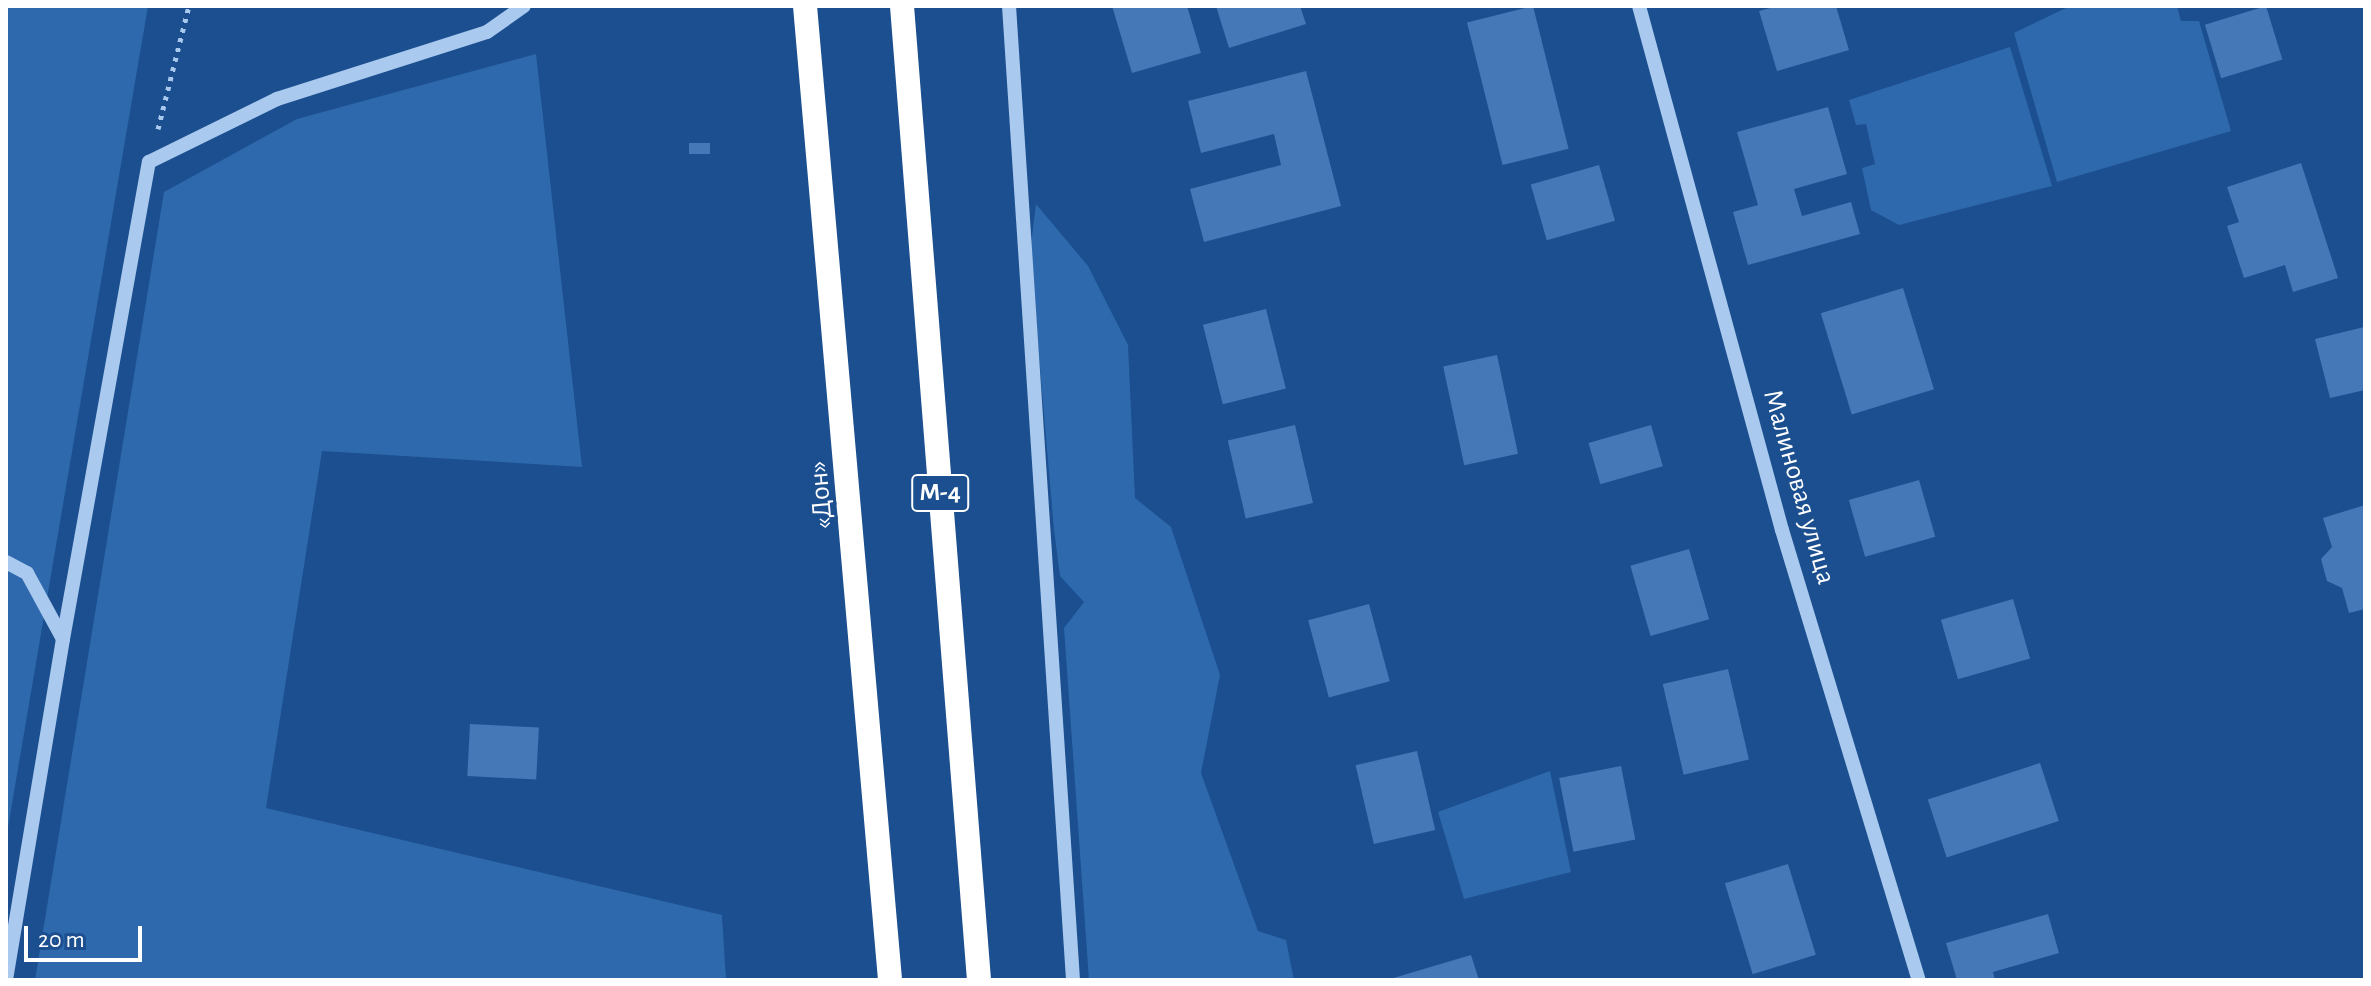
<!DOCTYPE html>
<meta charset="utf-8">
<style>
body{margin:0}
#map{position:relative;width:2371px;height:986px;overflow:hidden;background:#1b4f8f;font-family:"Alegreya Sans",sans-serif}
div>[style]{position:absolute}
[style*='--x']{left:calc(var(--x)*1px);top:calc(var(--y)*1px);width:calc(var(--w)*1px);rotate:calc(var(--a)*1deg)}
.green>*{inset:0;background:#2e69ad}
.building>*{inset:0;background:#4478b7;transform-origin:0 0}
.path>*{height:5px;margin-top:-2.5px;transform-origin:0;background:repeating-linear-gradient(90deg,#a9c9ee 0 4px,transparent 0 10px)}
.minor>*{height:14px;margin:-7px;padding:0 7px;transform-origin:7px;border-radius:7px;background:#a9c9ee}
.highway>*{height:24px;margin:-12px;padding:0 12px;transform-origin:12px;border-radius:12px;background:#fff}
span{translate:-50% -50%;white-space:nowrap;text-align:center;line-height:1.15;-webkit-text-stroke:6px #1b4f8f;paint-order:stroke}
.shield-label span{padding:2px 6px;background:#1b4f8f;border:2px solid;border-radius:6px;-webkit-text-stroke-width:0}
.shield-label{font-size:26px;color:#fff;font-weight:700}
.street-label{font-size:28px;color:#fff}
.frame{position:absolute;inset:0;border:8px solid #fff;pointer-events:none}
.scale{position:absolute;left:24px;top:926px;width:118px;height:36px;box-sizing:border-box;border:4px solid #fff;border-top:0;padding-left:10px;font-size:24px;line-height:28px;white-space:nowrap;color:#fff;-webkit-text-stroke:6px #1b4f8f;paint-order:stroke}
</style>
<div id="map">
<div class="green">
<div style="clip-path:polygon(6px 6px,148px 6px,6px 839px)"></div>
<div style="clip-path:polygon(2070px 6px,2177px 6px,2181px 21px,2199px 21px,2231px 131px,2057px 182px,2014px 33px)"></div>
<div style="clip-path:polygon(2010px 47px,2052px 186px,1899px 225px,1871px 210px,1862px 168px,1875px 164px,1866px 124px,1856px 125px,1849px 100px)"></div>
<div style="clip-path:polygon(536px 54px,582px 467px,322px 451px,266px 808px,722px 915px,726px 980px,35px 980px,164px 192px,297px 119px)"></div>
<div style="clip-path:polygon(1036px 204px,1088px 266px,1128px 345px,1135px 498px,1171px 527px,1220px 675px,1201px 773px,1258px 931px,1286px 940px,1294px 980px,1089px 980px,1064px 628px,1084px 602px,1060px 576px,1054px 530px,1030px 252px)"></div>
<div style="clip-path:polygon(1550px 771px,1571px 872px,1464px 899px,1438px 812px)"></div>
</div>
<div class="building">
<div style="clip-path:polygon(1112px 6px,1187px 6px,1201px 53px,1132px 73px)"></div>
<div style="clip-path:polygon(1216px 6px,1300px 6px,1306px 24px,1229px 48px)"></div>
<div style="left:1533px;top:6px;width:147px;height:68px;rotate:76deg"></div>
<div style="clip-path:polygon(1777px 6px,1836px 6px,1849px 50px,1777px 71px,1759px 11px)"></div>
<div style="left:2266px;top:6px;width:56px;height:64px;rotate:73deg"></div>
<div style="clip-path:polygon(1306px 71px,1341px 206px,1204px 242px,1190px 189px,1281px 165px,1274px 134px,1201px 153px,1188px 101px)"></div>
<div style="clip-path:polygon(1828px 107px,1847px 174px,1794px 189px,1802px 216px,1851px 202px,1860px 234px,1748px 265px,1733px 212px,1758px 205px,1737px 132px)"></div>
<div style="left:710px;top:143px;width:11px;height:21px;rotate:90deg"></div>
<div style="clip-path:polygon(2301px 163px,2338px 278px,2293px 292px,2285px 265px,2244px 278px,2227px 226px,2239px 222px,2227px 187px)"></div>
<div style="left:1599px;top:165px;width:58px;height:71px;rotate:74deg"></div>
<div style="left:1903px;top:288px;width:106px;height:86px;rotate:73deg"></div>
<div style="left:1266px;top:309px;width:82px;height:65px;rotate:76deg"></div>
<div style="clip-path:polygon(2364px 327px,2365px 390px,2330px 398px,2315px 339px)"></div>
<div style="left:1497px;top:355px;width:101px;height:55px;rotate:78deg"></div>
<div style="left:1295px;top:425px;width:80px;height:69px;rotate:77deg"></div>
<div style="left:1651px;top:425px;width:43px;height:65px;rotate:74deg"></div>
<div style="left:1919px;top:480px;width:59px;height:73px;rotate:74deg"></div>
<div style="clip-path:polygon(2365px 505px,2365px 609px,2349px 613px,2342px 588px,2327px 581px,2321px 559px,2332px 547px,2323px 518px)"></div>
<div style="left:1689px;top:549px;width:73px;height:61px;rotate:74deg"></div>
<div style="left:2013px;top:599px;width:62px;height:75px;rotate:74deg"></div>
<div style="left:1369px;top:604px;width:80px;height:63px;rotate:75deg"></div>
<div style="left:1728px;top:669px;width:93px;height:67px;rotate:77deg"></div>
<div style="left:470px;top:724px;width:69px;height:52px;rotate:3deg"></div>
<div style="left:1417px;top:751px;width:81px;height:63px;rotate:77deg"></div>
<div style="left:2040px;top:763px;width:61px;height:118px;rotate:72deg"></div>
<div style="left:1621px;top:766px;width:75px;height:63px;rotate:79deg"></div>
<div style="left:1788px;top:864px;width:95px;height:66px;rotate:73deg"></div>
<div style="clip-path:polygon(2048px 914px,2059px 953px,1993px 972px,1995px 980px,1957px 980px,1946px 943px)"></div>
<div style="clip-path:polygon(1471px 955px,1479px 980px,1390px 980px,1390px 979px)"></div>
</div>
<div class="path">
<div style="--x:158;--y:129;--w:127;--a:-75.9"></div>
</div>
<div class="minor">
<div style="--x:1009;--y:6;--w:976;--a:86.24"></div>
<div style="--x:1639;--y:6;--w:543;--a:74.74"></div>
<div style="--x:1782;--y:530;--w:470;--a:73.1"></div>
<div style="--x:6;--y:562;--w:24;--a:28"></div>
<div style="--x:27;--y:573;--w:75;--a:61.4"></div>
<div style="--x:63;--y:639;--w:346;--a:99.5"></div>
<div style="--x:63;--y:639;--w:485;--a:-79.8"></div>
<div style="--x:149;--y:162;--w:143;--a:-26.2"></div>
<div style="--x:277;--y:99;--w:220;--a:-17.7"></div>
<div style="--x:487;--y:32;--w:45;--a:-35.1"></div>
</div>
<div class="highway">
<div style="--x:805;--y:6;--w:978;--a:85.01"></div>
<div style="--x:902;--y:6;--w:977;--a:85.48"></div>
</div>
<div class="shield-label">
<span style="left:940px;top:493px">М-4</span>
</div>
<div class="street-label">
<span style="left:1799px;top:487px;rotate:74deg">Малиновая улица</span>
<span style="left:821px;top:495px;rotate:-95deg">«Дон»</span>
</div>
<div class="frame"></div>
<div class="scale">20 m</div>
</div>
